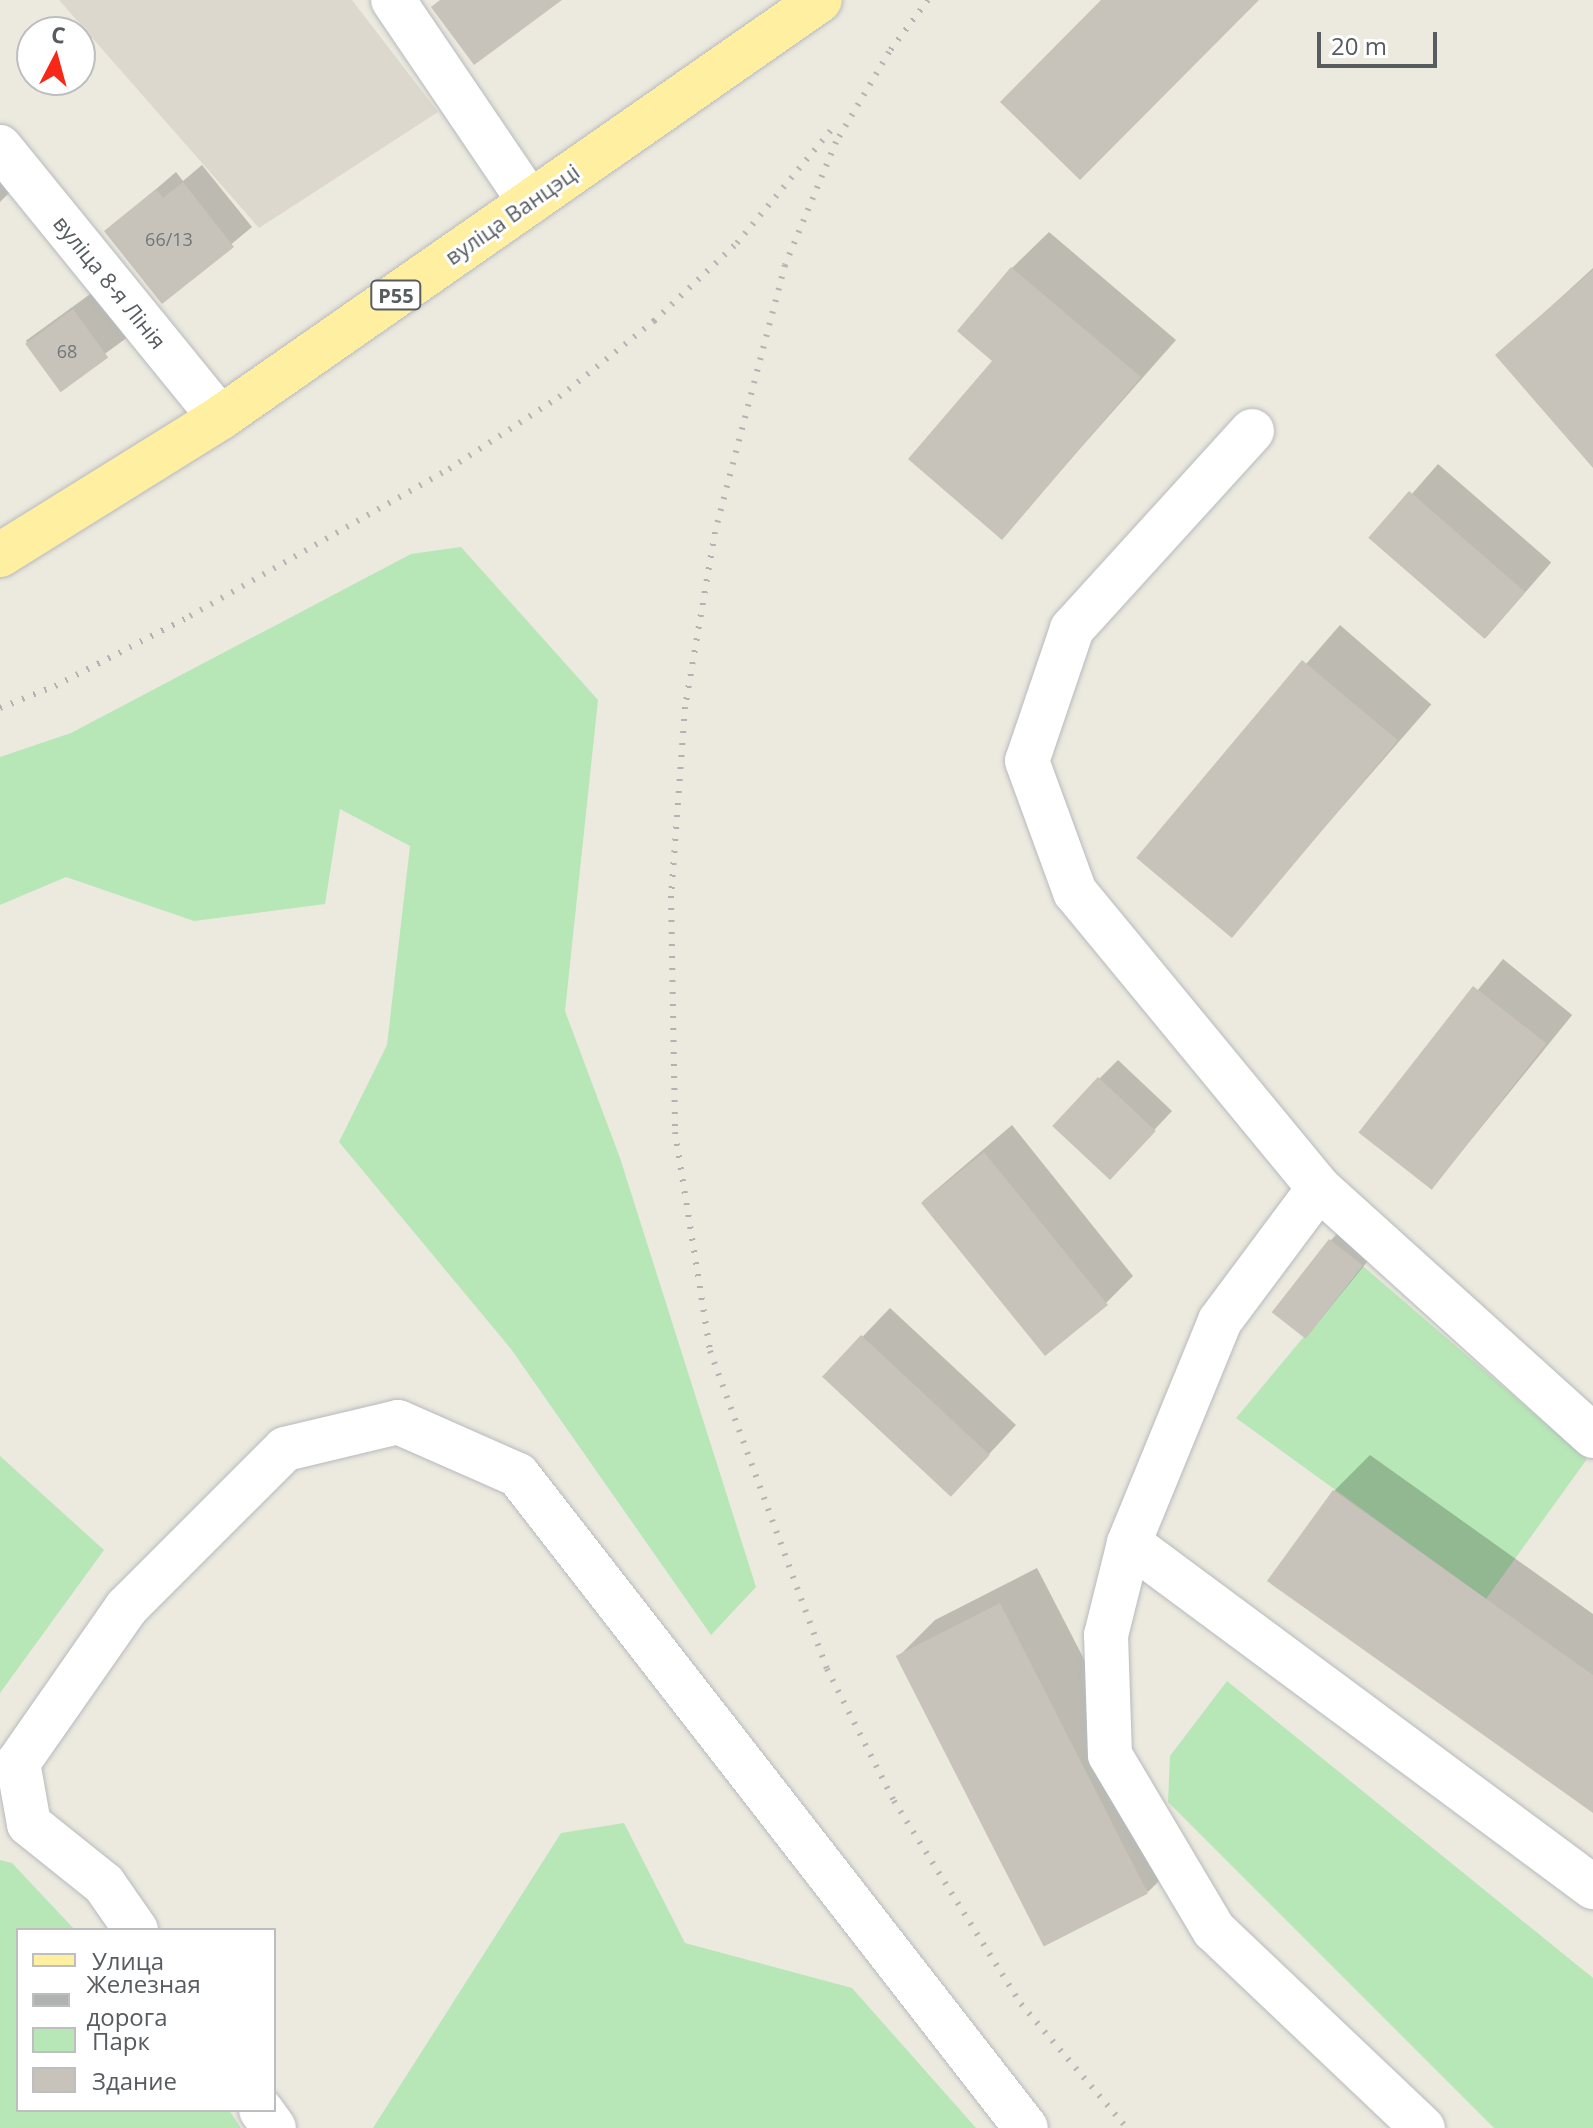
<!DOCTYPE html>
<meta charset="utf-8">
<style>
body{margin:0}
#map{position:relative;width:1593px;height:2128px;overflow:hidden;background:#ece9de;font-family:"Open Sans",sans-serif}
div>[style]{position:absolute}
[style*='--x']{left:calc(var(--x)*1px);top:calc(var(--y)*1px);width:calc(var(--w)*1px);rotate:calc(var(--a)*1deg)}
.education>*{inset:0;background:#dcd8cd}
.green>*{inset:0;background:#b7e7b7}
.shadow>*{inset:0;background:#0003;transform-origin:0 0}
.building>*{inset:0;background:#c7c3bb;transform-origin:0 0}
.roads{filter:drop-shadow(0 0 2px #b6babf) drop-shadow(0 0 2px #b6babf)}
.minor>*{height:44px;margin:-22px;padding:0 22px;transform-origin:22px;border-radius:22px;background:#fff}
.major>*{height:44px;margin:-22px;padding:0 22px;transform-origin:22px;border-radius:22px;background:#ffefa0}
.rail>*{height:6px;margin-top:-3px;transform-origin:0;background:repeating-linear-gradient(90deg,#b1b2b2 0 2px,transparent 0 12px)}
span{translate:-50% -50%;white-space:nowrap;text-align:center;line-height:1.15;-webkit-text-stroke:6px #fff;paint-order:stroke}
.number-label{font-size:18px;color:#737678}
.number-label span{-webkit-text-stroke-width:0}
.shield-label span{padding:2px 6px;background:#fff;border:2px solid;border-radius:6px;-webkit-text-stroke-width:0}
.shield-label{font-size:20px;color:#575c61;font-weight:700}
.street-label{font-size:22px;color:#575c61}
.legend{position:absolute;left:16px;top:1928px;width:260px;height:184px;box-sizing:border-box;background:#fff;border:2px solid #bcbec0;margin:0;padding:10px 14px;list-style:none;font-size:24px;color:#575c61}
.legend li{display:flex;align-items:center;gap:16px;height:40px}
.legend b{width:40px;border:2px solid #bcbec0}
.north{position:absolute;left:16px;top:16px;width:80px;height:80px;box-sizing:border-box;background:#fff;border:2px solid #bcbec0;border-radius:50%;rotate:6deg;font-size:22px;font-weight:700;line-height:32px;text-align:center;color:#575c61}
.north::after{content:'';display:block;margin:auto;width:28px;height:36px;background:#f82818;clip-path:polygon(50% 0,100% 100%,50% 72%,0 100%)}
.scale{position:absolute;left:1317px;top:32px;width:120px;height:36px;box-sizing:border-box;border:4px solid #575c61;border-top:0;padding-left:10px;font-size:24px;line-height:28px;white-space:nowrap;color:#575c61;-webkit-text-stroke:6px #fff;paint-order:stroke}
</style>
<div id="map">
<div class="education">
<div style="clip-path:polygon(59px 0,352px 0,438px 112px,259px 228px)"></div>
</div>
<div class="green">
<div style="clip-path:polygon(461px 547px,598px 700px,565px 1011px,620px 1158px,756px 1587px,711px 1635px,511px 1349px,339px 1142px,387px 1045px,410px 846px,340px 809px,325px 904px,194px 921px,66px 877px,0 905px,0 757px,71px 733px,411px 554px)"></div>
<div style="clip-path:polygon(1363px 1266px,1587px 1459px,1486px 1599px,1236px 1418px)"></div>
<div style="clip-path:polygon(0 1456px,104px 1550px,0 1693px)"></div>
<div style="clip-path:polygon(1227px 1681px,1593px 1978px,1593px 2128px,1494px 2128px,1168px 1802px,1170px 1756px)"></div>
<div style="clip-path:polygon(624px 1823px,685px 1943px,852px 1988px,976px 2128px,373px 2128px,561px 1833px)"></div>
<div style="clip-path:polygon(0 1860px,12px 1863px,75px 1930px,18px 1930px,18px 2110px,229px 2110px,241px 2128px,0 2128px)"></div>
</div>
<div class="shadow">
<div style="clip-path:polygon(0 164px,16px 186px,0 202px)"></div>
<div style="clip-path:polygon(202px 165px,252px 227px,163px 301px,107px 231px,176px 172px,183px 181px)"></div>
<div style="clip-path:polygon(1049px 232px,1176px 340px,1002px 537px,995px 360px,1012px 268px)"></div>
<div style="clip-path:polygon(1593px 268px,1593px 465px,1498px 355px)"></div>
<div style="left:93px;top:292px;width:57px;height:83px;rotate:54deg"></div>
<div style="left:1438px;top:464px;width:150px;height:100px;rotate:41deg"></div>
<div style="left:1340px;top:625px;width:121px;height:307px;rotate:41deg"></div>
<div style="left:1503px;top:959px;width:89px;height:224px;rotate:39deg"></div>
<div style="clip-path:polygon(1118px 1060px,1172px 1111px,1128px 1158px,1099px 1079px)"></div>
<div style="clip-path:polygon(1012px 1125px,1133px 1276px,1105px 1304px,923px 1201px)"></div>
<div style="clip-path:polygon(1349px 1222px,1380px 1246px,1307px 1336px,1330px 1241px)"></div>
<div style="clip-path:polygon(890px 1308px,1016px 1425px,979px 1465px,825px 1376px)"></div>
<div style="clip-path:polygon(1370px 1455px,1593px 1614px,1593px 1811px,1334px 1491px)"></div>
<div style="clip-path:polygon(1037px 1568px,1185px 1855px,1148px 1892px,899px 1656px,935px 1620px)"></div>
</div>
<div class="building">
<div style="clip-path:polygon(440px 0,562px 0,474px 65px,431px 7px)"></div>
<div style="clip-path:polygon(1101px 0,1259px 0,1080px 180px,1000px 102px)"></div>
<div style="clip-path:polygon(183px 182px,234px 247px,162px 304px,104px 231px,156px 189px,163px 198px)"></div>
<div style="clip-path:polygon(1011px 267px,1141px 377px,1002px 540px,908px 459px,992px 361px,957px 331px)"></div>
<div style="clip-path:polygon(1593px 270px,1593px 468px,1495px 355px)"></div>
<div style="left:73px;top:309px;width:60px;height:59px;rotate:54deg"></div>
<div style="left:1409px;top:491px;width:154px;height:62px;rotate:41deg"></div>
<div style="left:1302px;top:660px;width:125px;height:258px;rotate:40deg"></div>
<div style="left:1473px;top:986px;width:93px;height:186px;rotate:38deg"></div>
<div style="left:1098px;top:1077px;width:79px;height:67px;rotate:43deg"></div>
<div style="left:984px;top:1152px;width:197px;height:81px;rotate:51deg"></div>
<div style="left:1329px;top:1239px;width:43px;height:93px;rotate:38deg"></div>
<div style="left:861px;top:1335px;width:176px;height:57px;rotate:43deg"></div>
<div style="clip-path:polygon(1333px 1490px,1593px 1675px,1593px 1813px,1267px 1581px)"></div>
<div style="left:1000px;top:1603px;width:326px;height:117px;rotate:63deg"></div>
</div>
<div class="roads">
<div class="minor">
<div style="--x:393;--y:0;--w:244;--a:55.9"></div>
<div style="--x:0;--y:147;--w:349;--a:50.9"></div>
<div style="--x:1252;--y:431;--w:268;--a:132.3"></div>
<div style="--x:1072;--y:629;--w:139;--a:108.8"></div>
<div style="--x:1027;--y:761;--w:140;--a:69.9"></div>
<div style="--x:1075;--y:892;--w:384;--a:50.5"></div>
<div style="--x:1319;--y:1188;--w:370;--a:42.1"></div>
<div style="--x:1319;--y:1188;--w:166;--a:126.7"></div>
<div style="--x:1220;--y:1321;--w:240;--a:112.3"></div>
<div style="--x:1129;--y:1543;--w:578;--a:36.55"></div>
<div style="--x:1129;--y:1543;--w:95;--a:104"></div>
<div style="--x:1106;--y:1635;--w:120;--a:88.1"></div>
<div style="--x:1110;--y:1755;--w:204;--a:59.3"></div>
<div style="--x:1214;--y:1930;--w:288;--a:43.5"></div>
<div style="--x:136;--y:1930;--w:56;--a:-124.8"></div>
<div style="--x:104;--y:1884;--w:96;--a:-141.3"></div>
<div style="--x:29;--y:1824;--w:62;--a:-100.2"></div>
<div style="--x:18;--y:1763;--w:190;--a:-55.1"></div>
<div style="--x:127;--y:1607;--w:223;--a:-45"></div>
<div style="--x:285;--y:1449;--w:116;--a:-13.4"></div>
<div style="--x:398;--y:1422;--w:131;--a:23.8"></div>
<div style="--x:518;--y:1475;--w:827;--a:52.12"></div>
<div style="--x:261;--y:2110;--w:22;--a:54"></div>
</div>
<div class="major">
<div style="--x:0;--y:555;--w:259;--a:-31.9"></div>
<div style="--x:220;--y:418;--w:731;--a:-34.86"></div>
</div>
</div>
<div class="rail">
<div style="--x:928;--y:0;--w:65;--a:126.9"></div>
<div style="--x:889;--y:52;--w:104;--a:120.5"></div>
<div style="--x:836;--y:142;--w:133;--a:112.5"></div>
<div style="--x:785;--y:265;--w:276;--a:104.7"></div>
<div style="--x:715;--y:532;--w:178;--a:99.7"></div>
<div style="--x:685;--y:707;--w:190;--a:94.2"></div>
<div style="--x:671;--y:896;--w:236;--a:89"></div>
<div style="--x:675;--y:1132;--w:222;--a:80.9"></div>
<div style="--x:710;--y:1351;--w:339;--a:69.8"></div>
<div style="--x:827;--y:1669;--w:148;--a:63.1"></div>
<div style="--x:894;--y:1801;--w:239;--a:58"></div>
<div style="--x:1021;--y:2004;--w:163;--a:49.5"></div>
<div style="--x:0;--y:708;--w:59;--a:-21.8"></div>
<div style="--x:55;--y:686;--w:152;--a:-27.4"></div>
<div style="--x:190;--y:616;--w:298;--a:-29.6"></div>
<div style="--x:449;--y:469;--w:131;--a:-33.2"></div>
<div style="--x:559;--y:397;--w:122;--a:-38.7"></div>
<div style="--x:654;--y:321;--w:114;--a:-43.2"></div>
<div style="--x:737;--y:243;--w:156;--a:-50.2"></div>
</div>
<div class="number-label">
<span style="left:169px;top:239px">66/13</span>
<span style="left:67px;top:351px">68</span>
</div>
<div class="shield-label">
<span style="left:396px;top:295px">Р55</span>
</div>
<div class="street-label">
<span style="left:512px;top:214px;rotate:-35deg">вуліца Ванцэці</span>
<span style="left:110px;top:282px;rotate:51deg">вуліца 8-я Лінія</span>
</div>
<ul class="legend">
<li><b style="height:10px;background:#ffefa0"></b>Улица</li>
<li><b style="height:10px;background:#b1b2b2"></b>Железная дорога</li>
<li><b style="height:22px;background:#b7e7b7"></b>Парк</li>
<li><b style="height:22px;background:#c7c3bb"></b>Здание</li>
</ul>
<div class="north">С</div>
<div class="scale">20 m</div>
</div>
